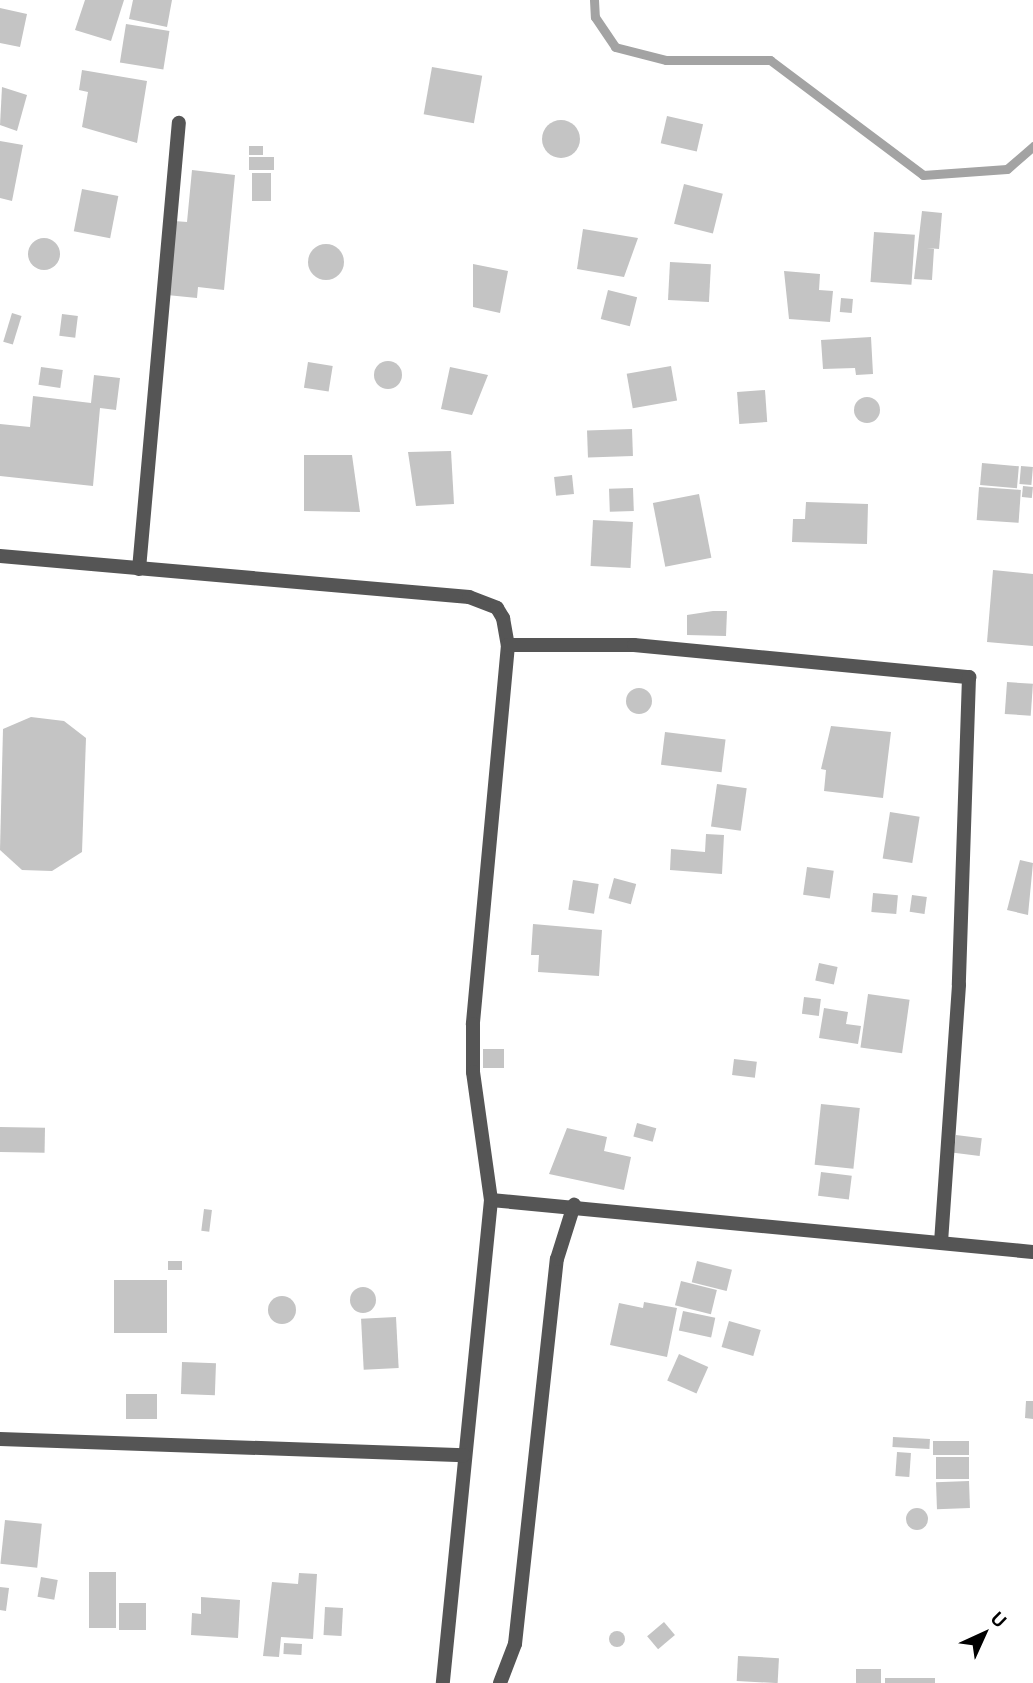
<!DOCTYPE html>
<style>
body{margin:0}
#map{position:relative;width:1033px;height:1683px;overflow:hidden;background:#fff;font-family:Ubuntu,sans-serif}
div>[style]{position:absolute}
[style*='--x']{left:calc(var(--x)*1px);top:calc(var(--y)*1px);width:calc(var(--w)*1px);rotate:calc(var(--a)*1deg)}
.stream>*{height:9px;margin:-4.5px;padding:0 4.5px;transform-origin:4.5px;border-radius:4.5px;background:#a3a3a3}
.building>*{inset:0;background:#c4c4c4;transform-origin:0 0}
.round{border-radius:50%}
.service>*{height:14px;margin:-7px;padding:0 7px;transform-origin:7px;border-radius:7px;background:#555}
.minor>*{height:14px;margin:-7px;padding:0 7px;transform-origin:7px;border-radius:7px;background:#555}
span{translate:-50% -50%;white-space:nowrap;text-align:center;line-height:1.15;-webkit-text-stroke:5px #fff;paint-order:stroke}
.north{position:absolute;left:949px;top:1599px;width:70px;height:70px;-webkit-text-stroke:5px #fff;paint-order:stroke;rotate:45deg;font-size:19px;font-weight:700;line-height:28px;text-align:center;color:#000}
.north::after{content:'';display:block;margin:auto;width:24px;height:32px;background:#000;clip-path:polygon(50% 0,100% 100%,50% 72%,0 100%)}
</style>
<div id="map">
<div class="stream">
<div style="--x:594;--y:0;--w:17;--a:87"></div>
<div style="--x:595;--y:17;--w:36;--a:56"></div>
<div style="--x:615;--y:47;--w:53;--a:14.3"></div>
<div style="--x:666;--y:60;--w:104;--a:0"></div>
<div style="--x:770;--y:60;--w:191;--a:36.9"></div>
<div style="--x:923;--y:175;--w:84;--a:-4.1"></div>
<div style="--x:1007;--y:169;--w:35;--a:-41"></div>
</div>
<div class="building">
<div style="clip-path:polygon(85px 0,124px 0,111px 41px,75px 30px)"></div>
<div style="clip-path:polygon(133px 0,172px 0,167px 27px,129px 19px)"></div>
<div style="clip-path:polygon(0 8px,27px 14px,20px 47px,0 43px)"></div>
<div style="left:126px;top:24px;width:44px;height:39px;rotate:9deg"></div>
<div style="left:432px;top:67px;width:51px;height:48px;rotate:10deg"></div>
<div style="clip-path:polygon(82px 70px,147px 81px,137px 143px,82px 127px,88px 92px,79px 90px)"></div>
<div style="clip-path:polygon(2px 87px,27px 95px,17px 131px,0 125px)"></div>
<div style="left:667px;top:116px;width:37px;height:28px;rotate:13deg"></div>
<div class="round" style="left:542px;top:120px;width:38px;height:38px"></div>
<div style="clip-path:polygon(0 141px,23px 145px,12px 201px,0 198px)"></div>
<div style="left:249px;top:146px;width:14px;height:9px"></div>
<div style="left:249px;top:157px;width:25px;height:13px"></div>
<div style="clip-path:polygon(192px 170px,235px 175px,224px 290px,198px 287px,197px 298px,167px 295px,174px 221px,187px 222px)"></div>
<div style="left:252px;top:173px;width:19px;height:28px"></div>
<div style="left:684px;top:184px;width:40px;height:41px;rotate:14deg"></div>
<div style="left:82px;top:189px;width:37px;height:43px;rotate:11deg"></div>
<div style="clip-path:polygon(922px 211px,942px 213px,939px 249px,927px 248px,934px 249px,932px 280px,914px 279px)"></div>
<div style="clip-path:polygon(583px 229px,638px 238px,624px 277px,577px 269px)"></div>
<div style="left:874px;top:232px;width:41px;height:50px;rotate:4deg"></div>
<div class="round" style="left:28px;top:238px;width:32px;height:32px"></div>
<div class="round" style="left:308px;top:244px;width:36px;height:36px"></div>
<div style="left:670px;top:262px;width:41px;height:38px;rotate:3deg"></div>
<div style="clip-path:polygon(473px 264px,508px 271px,500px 313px,473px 307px)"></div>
<div style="clip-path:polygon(784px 271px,820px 274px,819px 290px,833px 291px,830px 322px,789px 319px)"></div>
<div style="left:608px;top:290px;width:30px;height:30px;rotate:14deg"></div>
<div style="left:841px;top:298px;width:12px;height:14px;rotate:5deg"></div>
<div style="left:12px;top:313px;width:10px;height:30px;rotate:17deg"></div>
<div style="left:62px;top:314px;width:16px;height:22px;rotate:7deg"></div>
<div style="clip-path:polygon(871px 337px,873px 374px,856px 375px,855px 368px,823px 369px,821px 340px)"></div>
<div class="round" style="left:374px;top:361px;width:28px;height:28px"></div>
<div style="left:308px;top:362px;width:25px;height:26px;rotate:9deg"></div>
<div style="left:671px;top:366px;width:35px;height:45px;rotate:80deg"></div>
<div style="left:41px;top:367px;width:22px;height:18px;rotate:8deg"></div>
<div style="clip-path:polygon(450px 367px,488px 375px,472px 415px,441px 409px)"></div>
<div style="clip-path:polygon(94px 375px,120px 378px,116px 410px,100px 408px,93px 486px,0 476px,0 424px,30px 427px,33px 396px,91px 403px)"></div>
<div style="left:765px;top:390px;width:32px;height:28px;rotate:86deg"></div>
<div class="round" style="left:854px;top:397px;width:26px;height:26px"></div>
<div style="left:632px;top:429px;width:27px;height:45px;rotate:88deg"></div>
<div style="clip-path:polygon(451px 451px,454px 504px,416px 506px,408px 452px)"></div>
<div style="clip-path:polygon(304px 455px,352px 455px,360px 512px,304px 511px)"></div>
<div style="left:982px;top:463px;width:37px;height:22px;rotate:5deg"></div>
<div style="left:1021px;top:466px;width:12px;height:18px;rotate:5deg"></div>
<div style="left:572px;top:475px;width:19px;height:18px;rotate:84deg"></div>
<div style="left:1023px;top:486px;width:10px;height:11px;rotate:6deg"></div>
<div style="left:979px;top:487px;width:42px;height:33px;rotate:4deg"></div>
<div style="left:633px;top:488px;width:23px;height:24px;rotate:88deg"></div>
<div style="left:699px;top:494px;width:65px;height:47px;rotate:79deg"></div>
<div style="clip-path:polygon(806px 502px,868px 504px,867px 544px,792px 542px,793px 519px,805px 519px)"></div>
<div style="left:593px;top:520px;width:40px;height:46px;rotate:3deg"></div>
<div style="clip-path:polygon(993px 570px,1033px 574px,1033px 646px,987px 642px)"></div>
<div style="clip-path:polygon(713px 611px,727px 611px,726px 636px,687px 635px,687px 615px)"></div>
<div style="left:1007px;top:682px;width:26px;height:32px;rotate:4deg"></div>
<div class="round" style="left:626px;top:688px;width:26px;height:26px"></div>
<div style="clip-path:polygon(31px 717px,64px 721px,86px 738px,82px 852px,52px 871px,22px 870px,0 850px,3px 729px)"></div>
<div style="clip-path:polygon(831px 726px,891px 732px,883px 798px,824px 791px,826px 770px,821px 769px)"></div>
<div style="left:665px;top:732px;width:61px;height:33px;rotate:7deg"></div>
<div style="left:717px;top:784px;width:30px;height:43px;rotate:8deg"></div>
<div style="left:890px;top:812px;width:30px;height:47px;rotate:9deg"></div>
<div style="clip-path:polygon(706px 834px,724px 835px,722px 874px,670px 870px,671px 849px,705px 852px)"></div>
<div style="clip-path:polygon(1020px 860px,1033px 863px,1028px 915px,1007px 910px)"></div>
<div style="left:807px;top:867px;width:27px;height:28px;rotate:8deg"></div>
<div style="left:614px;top:878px;width:23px;height:21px;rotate:15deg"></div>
<div style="left:573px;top:880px;width:26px;height:30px;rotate:9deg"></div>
<div style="left:873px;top:893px;width:25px;height:19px;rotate:5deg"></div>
<div style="left:912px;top:895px;width:15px;height:17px;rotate:8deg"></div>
<div style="clip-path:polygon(533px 924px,602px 930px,599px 976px,538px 972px,539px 955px,531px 955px)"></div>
<div style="left:819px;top:963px;width:19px;height:18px;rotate:12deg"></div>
<div style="left:868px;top:994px;width:42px;height:54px;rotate:8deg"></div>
<div style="left:804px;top:997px;width:17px;height:17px;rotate:7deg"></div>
<div style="clip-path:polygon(824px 1008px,848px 1012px,846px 1024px,861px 1026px,858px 1044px,819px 1038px)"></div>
<div style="left:483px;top:1049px;width:21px;height:19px"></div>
<div style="left:734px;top:1059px;width:23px;height:16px;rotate:7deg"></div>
<div style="left:821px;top:1104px;width:39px;height:61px;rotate:6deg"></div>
<div style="left:637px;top:1123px;width:20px;height:14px;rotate:15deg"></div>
<div style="left:0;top:1127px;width:45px;height:25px;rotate:1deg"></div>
<div style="clip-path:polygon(567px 1128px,607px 1137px,604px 1151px,631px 1157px,624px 1190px,549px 1174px)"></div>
<div style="left:956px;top:1135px;width:26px;height:18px;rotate:7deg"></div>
<div style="left:821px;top:1172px;width:31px;height:24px;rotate:7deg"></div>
<div style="left:204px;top:1209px;width:8px;height:22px;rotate:7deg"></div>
<div style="left:168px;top:1261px;width:14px;height:9px"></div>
<div style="left:697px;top:1261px;width:36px;height:22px;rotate:14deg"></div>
<div style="left:114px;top:1280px;width:53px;height:53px"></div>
<div style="left:681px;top:1281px;width:37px;height:25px;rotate:14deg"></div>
<div class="round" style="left:350px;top:1287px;width:26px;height:26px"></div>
<div class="round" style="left:268px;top:1296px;width:28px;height:28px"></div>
<div style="clip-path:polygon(644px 1302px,677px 1308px,667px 1357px,610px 1345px,619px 1303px,643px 1308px)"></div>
<div style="left:683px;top:1311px;width:33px;height:20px;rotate:12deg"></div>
<div style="left:396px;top:1317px;width:51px;height:35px;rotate:87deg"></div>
<div style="left:729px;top:1321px;width:33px;height:27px;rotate:16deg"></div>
<div style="left:679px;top:1354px;width:32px;height:29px;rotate:24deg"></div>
<div style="left:182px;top:1362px;width:34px;height:32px;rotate:2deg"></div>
<div style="left:126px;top:1394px;width:31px;height:25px"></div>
<div style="clip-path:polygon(1026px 1401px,1033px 1401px,1033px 1419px,1025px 1418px)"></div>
<div style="left:893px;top:1437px;width:37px;height:10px;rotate:3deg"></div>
<div style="left:933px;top:1441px;width:36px;height:14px"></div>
<div style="left:897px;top:1452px;width:14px;height:24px;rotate:4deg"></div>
<div style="left:969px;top:1457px;width:22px;height:33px;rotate:90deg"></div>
<div style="left:969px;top:1481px;width:27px;height:33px;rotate:88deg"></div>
<div class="round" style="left:906px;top:1508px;width:22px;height:22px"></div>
<div style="left:5px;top:1520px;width:37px;height:44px;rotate:6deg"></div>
<div style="left:89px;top:1572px;width:27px;height:56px"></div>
<div style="clip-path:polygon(299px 1573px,317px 1574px,313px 1639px,281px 1637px,279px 1657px,263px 1656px,272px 1582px,298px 1584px)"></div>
<div style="left:41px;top:1577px;width:17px;height:20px;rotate:10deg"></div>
<div style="clip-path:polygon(0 1587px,9px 1588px,6px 1611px,0 1610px)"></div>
<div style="clip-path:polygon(201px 1597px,240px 1600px,238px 1638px,191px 1635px,192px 1613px,201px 1614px)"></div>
<div style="left:119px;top:1603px;width:27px;height:27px"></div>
<div style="left:325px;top:1607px;width:18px;height:28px;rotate:3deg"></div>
<div style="left:664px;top:1622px;width:17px;height:22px;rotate:50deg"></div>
<div class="round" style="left:609px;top:1631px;width:16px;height:16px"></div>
<div style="left:284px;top:1643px;width:18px;height:11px;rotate:3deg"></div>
<div style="left:738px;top:1656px;width:41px;height:25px;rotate:3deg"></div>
<div style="left:856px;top:1669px;width:25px;height:14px"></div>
<div style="left:885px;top:1678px;width:50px;height:5px"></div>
</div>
<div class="service">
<div style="--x:139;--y:569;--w:448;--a:-84.9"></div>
</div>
<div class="minor">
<div style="--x:0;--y:556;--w:471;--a:5"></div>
<div style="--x:469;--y:597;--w:30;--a:21"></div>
<div style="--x:497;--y:608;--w:12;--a:59"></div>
<div style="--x:503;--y:618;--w:27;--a:80"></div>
<div style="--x:508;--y:645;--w:381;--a:95.3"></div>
<div style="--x:473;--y:1024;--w:48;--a:90"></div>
<div style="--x:473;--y:1072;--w:129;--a:82"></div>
<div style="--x:491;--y:1200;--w:485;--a:95.7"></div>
<div style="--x:508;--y:645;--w:126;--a:0"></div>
<div style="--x:634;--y:645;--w:337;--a:5.5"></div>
<div style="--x:969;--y:677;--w:308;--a:91.9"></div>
<div style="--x:959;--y:985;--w:256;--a:94"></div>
<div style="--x:491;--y:1200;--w:544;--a:5.48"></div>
<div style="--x:0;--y:1439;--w:464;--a:2"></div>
<div style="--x:500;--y:1683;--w:42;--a:-69"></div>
<div style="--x:515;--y:1644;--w:387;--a:-83.8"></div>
<div style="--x:557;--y:1259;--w:57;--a:-72.5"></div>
</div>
<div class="north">U</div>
</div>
